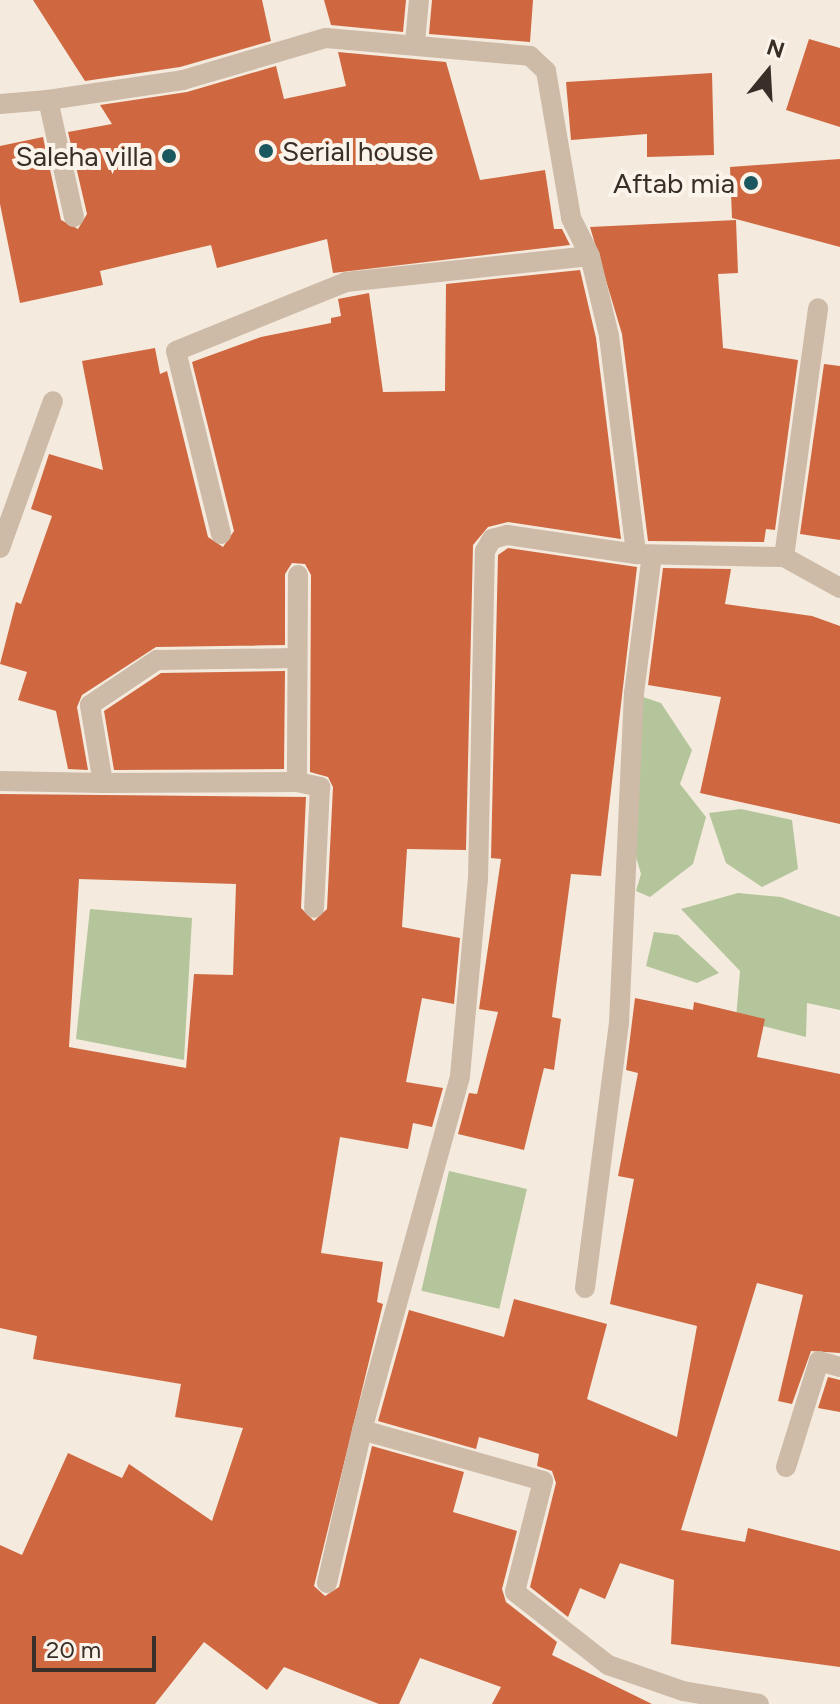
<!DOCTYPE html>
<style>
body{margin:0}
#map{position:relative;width:840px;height:1704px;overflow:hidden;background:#f4eadd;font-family:Figtree,sans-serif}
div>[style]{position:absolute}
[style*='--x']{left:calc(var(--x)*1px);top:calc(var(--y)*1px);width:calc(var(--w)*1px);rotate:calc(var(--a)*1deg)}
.green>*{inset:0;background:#b5c59b;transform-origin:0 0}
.building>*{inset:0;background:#cf6840}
.street>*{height:20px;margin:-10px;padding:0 10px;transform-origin:10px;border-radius:10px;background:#cdbaa7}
.dots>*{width:22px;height:22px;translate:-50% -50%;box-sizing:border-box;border:4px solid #fbf4ea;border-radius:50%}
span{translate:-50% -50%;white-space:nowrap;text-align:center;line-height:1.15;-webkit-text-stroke:8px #fbf4ea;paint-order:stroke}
.poi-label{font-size:28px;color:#392e28}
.left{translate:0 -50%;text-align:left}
.right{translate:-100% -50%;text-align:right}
.north{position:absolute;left:728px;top:32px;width:80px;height:80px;-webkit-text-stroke:6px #fbf4ea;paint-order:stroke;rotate:18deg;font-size:22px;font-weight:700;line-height:32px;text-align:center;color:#392e28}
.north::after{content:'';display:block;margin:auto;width:28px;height:36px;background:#392e28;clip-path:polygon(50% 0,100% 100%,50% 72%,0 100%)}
.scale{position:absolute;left:32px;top:1636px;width:124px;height:36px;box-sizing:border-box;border:4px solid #392e28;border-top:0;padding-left:10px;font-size:24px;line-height:28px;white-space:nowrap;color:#392e28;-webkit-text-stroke:6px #fbf4ea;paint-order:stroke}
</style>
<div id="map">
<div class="green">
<div style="clip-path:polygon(643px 697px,661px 703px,692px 750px,680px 784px,706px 817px,693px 864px,650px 897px,636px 891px,641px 874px,630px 835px)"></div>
<div style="clip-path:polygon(741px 809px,792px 820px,798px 869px,762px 887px,726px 863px,709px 813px)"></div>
<div style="clip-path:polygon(738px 893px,781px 897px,840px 917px,840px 1010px,807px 1003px,806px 1037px,736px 1019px,740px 971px,681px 909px)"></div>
<div style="clip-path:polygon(90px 909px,192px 918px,184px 1060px,76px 1039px)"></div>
<div style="clip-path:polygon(654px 932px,678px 935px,719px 973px,697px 983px,646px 966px)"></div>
<div style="left:449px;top:1171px;width:80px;height:123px;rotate:13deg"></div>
</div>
<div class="building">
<div style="clip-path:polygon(33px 0,262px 0,271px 41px,180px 67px,85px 81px)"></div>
<div style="clip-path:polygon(324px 0,406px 0,403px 32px,331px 25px)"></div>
<div style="clip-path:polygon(432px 0,533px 0,530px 42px,429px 34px)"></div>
<div style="clip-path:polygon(809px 39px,840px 48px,840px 127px,786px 110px)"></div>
<div style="clip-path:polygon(338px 52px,446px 62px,480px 180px,545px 170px,554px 229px,562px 229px,570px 245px,333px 273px,327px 239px,217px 268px,211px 245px,100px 271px,103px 285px,20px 303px,0 204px,0 146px,43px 137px,61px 220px,78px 229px,87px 214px,68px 132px,112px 124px,100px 105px,187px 92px,276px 66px,284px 99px,346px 86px)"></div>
<div style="clip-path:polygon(712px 73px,714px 155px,647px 157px,647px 134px,571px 140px,566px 82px)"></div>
<div style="clip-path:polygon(840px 159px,840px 247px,732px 218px,730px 167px)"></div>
<div style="clip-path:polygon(736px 220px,738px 273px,718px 274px,723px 348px,798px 360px,775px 530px,766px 529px,764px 542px,648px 541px,622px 334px,590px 227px)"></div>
<div style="clip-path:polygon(evenodd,580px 270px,596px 338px,621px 539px,508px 522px,488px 527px,473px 545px,466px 850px,407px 849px,402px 927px,460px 938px,454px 1004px,422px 998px,406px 1082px,443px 1088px,432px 1127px,413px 1123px,408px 1149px,340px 1137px,321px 1253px,383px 1262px,377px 1302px,383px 1304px,314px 1586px,325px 1596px,339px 1587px,372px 1446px,464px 1472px,453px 1512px,517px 1531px,502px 1589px,506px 1602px,557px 1642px,552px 1655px,652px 1704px,492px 1704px,501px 1687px,420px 1658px,399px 1704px,379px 1704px,284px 1667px,267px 1690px,204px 1642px,155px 1704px,0 1704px,0 1545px,22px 1555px,68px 1453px,122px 1478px,129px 1464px,212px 1521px,243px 1428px,175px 1417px,181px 1384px,33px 1359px,37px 1336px,0 1328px,0 794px,306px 797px,301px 908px,314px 921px,327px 909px,333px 787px,328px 777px,310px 772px,311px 575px,305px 564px,292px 563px,285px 574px,285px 645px,156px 647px,82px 695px,77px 707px,88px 770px,68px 769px,56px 711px,18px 700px,27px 672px,0 664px,16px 602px,21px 604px,52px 516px,31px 509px,49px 454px,103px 470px,82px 361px,155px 348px,160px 374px,167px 371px,208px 537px,223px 547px,234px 531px,192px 362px,261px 337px,331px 323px,331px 318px,341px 316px,338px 299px,369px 293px,383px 392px,445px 391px,446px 284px,580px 270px,79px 879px,236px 884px,233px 975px,194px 974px,186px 1068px,69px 1047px,79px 879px)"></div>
<div style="clip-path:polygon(824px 364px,840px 366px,840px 540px,800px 534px)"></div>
<div style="clip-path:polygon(508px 548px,637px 567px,601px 876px,571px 874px,552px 1017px,561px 1019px,554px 1070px,544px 1068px,524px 1150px,458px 1134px,469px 1093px,477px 1094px,498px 1012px,479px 1009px,501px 859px,491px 858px,498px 555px)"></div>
<div style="clip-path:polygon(663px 568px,731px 569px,725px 604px,812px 616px,840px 626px,840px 824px,700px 793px,721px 697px,648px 685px)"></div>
<div style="clip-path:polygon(285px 671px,284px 769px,114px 770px,104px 711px,161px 673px)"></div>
<div style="clip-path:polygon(635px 998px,693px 1010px,694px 1002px,765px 1019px,757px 1057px,840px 1074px,840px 1353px,811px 1351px,792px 1404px,778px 1401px,803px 1295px,757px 1283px,681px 1530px,745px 1542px,748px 1528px,840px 1551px,840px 1667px,671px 1644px,674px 1580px,620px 1563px,605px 1599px,580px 1588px,568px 1617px,530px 1587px,556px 1483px,552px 1471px,537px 1466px,539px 1454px,479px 1437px,476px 1449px,378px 1421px,409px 1310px,504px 1337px,514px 1299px,607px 1324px,587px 1399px,677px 1437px,697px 1326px,610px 1304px,634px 1179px,618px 1176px,638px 1073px,626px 1070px)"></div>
<div style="clip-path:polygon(828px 1377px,840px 1380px,840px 1412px,818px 1408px)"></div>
</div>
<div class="street">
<div style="--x:415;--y:42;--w:42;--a:-84.6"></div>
<div style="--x:0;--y:104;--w:48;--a:-4.8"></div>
<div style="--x:74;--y:217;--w:120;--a:-102.5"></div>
<div style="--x:48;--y:100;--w:136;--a:-8.4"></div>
<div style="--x:183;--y:80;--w:149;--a:-16.4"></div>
<div style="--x:326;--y:38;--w:205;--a:5"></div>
<div style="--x:530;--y:56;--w:22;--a:43"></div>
<div style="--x:546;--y:71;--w:149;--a:80.3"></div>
<div style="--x:571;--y:218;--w:42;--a:63.4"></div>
<div style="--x:590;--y:256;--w:82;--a:76.6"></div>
<div style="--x:609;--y:336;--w:220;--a:82.9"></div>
<div style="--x:636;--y:554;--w:148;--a:1.2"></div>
<div style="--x:784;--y:557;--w:64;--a:29"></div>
<div style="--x:221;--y:534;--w:188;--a:-103.8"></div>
<div style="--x:176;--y:351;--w:183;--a:-22.1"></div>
<div style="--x:346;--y:282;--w:245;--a:-6.1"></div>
<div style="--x:0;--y:548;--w:156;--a:-70.2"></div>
<div style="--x:784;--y:557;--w:251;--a:-82.2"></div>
<div style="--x:298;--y:575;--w:207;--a:90.3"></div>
<div style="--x:297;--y:782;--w:24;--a:12"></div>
<div style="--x:320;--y:787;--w:121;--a:92.8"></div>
<div style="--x:0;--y:781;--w:103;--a:1.1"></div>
<div style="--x:103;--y:783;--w:79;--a:-99.5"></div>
<div style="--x:90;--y:705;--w:81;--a:-33.9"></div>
<div style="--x:157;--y:660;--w:140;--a:-0.8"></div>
<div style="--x:103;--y:783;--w:194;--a:-0.3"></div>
<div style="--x:585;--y:1288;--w:267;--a:-82.7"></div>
<div style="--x:619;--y:1023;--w:330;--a:-87.4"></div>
<div style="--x:634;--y:693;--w:139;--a:-82.6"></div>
<div style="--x:362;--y:1430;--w:188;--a:15.7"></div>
<div style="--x:543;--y:1481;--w:114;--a:104.2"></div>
<div style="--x:515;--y:1592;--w:118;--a:38.1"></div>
<div style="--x:608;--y:1665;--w:79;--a:19.1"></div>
<div style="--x:683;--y:1691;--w:77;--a:9.7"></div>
<div style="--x:786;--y:1467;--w:111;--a:-72.7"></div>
<div style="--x:819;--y:1361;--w:22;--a:16"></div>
<div style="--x:327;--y:1583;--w:157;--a:-77.1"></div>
<div style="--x:362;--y:1430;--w:367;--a:-74.5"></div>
<div style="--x:460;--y:1076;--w:198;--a:-84.8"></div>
<div style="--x:478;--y:879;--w:328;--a:-88.8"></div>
<div style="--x:485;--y:551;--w:14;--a:-60"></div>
<div style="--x:492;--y:539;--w:16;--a:-15"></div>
<div style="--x:507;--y:535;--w:130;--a:8.4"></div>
</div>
<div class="dots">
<div style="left:266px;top:151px;background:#1a575e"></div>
<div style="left:169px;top:156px;background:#1a575e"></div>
<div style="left:751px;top:183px;background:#1a575e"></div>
</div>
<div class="poi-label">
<span class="left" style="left:282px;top:151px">Serial house</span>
<span class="right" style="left:153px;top:156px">Saleha villa</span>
<span class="right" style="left:735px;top:183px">Aftab mia</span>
</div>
<div class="north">N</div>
<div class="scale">20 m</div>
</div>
